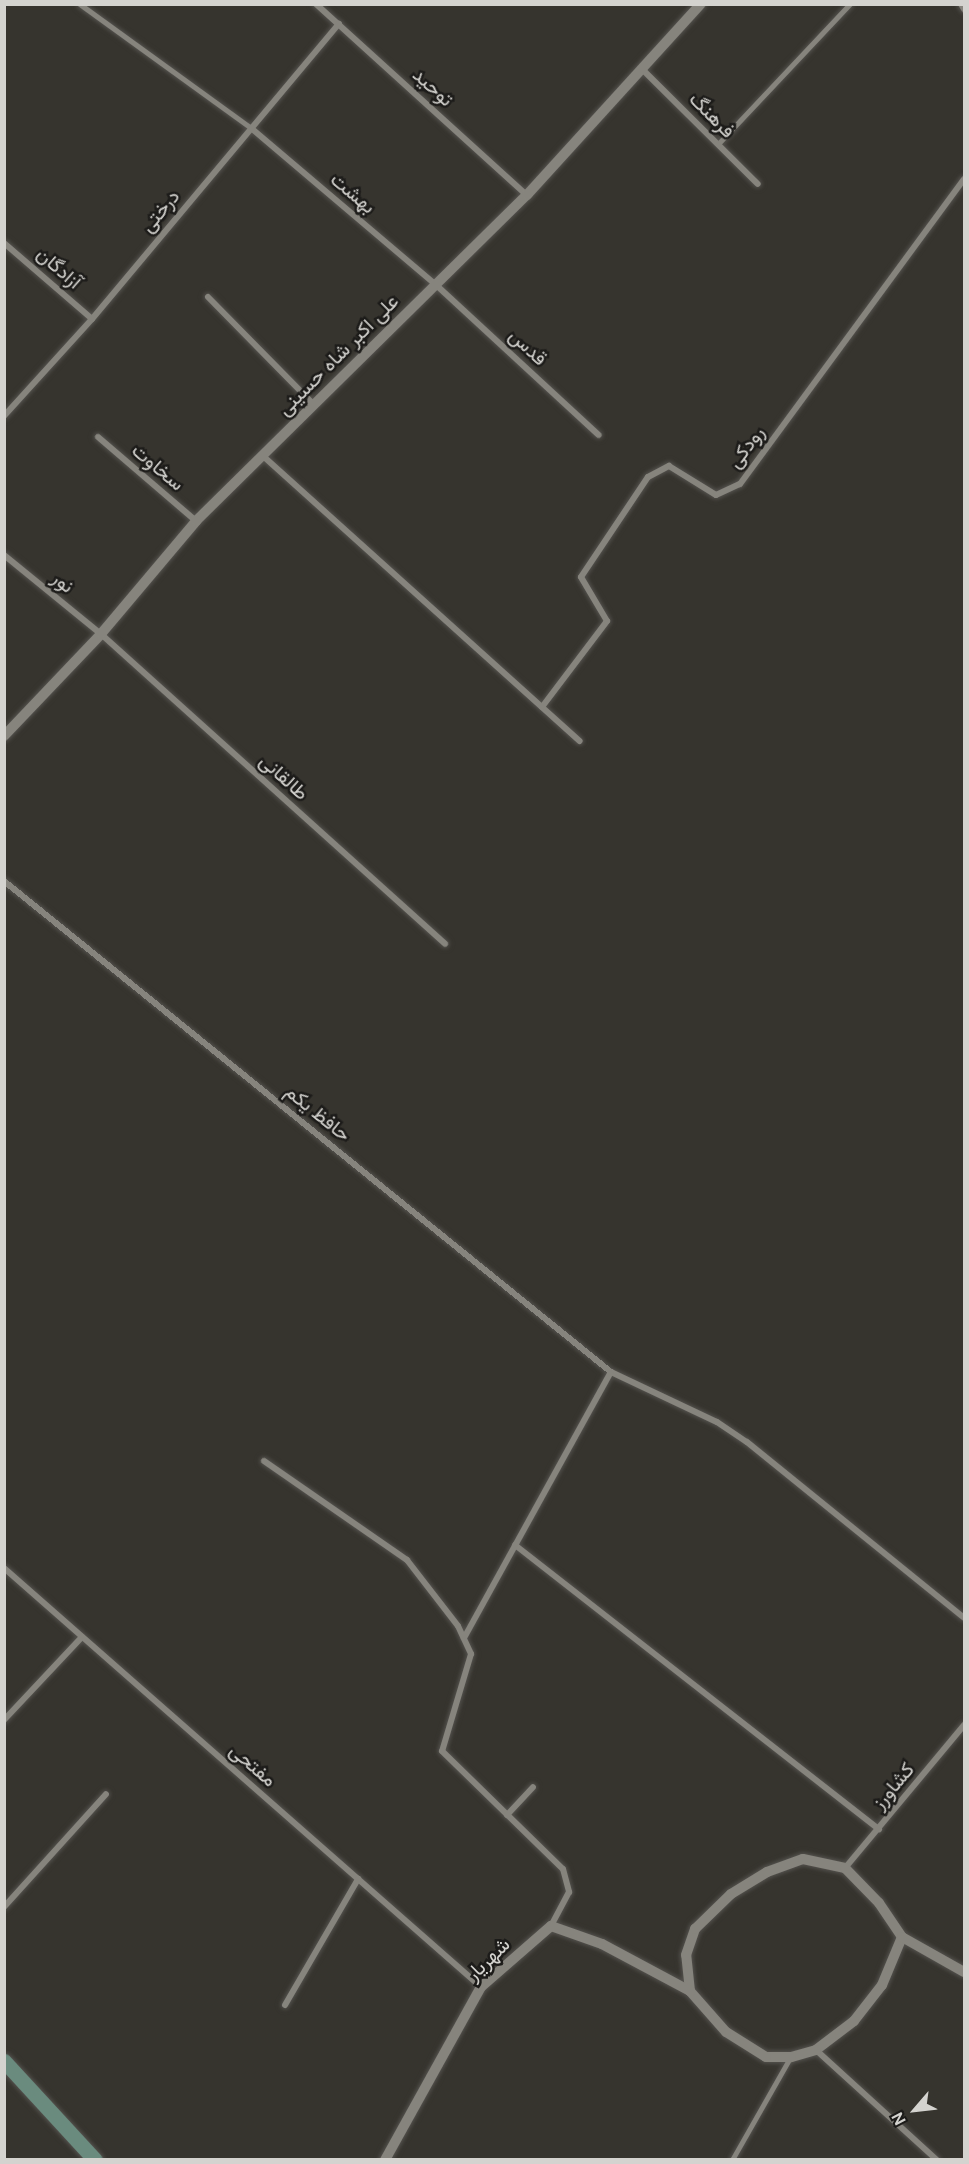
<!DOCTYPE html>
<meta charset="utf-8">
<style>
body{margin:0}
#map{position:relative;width:969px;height:2164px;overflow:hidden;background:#36342e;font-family:"DM Sans",Vazirmatn,sans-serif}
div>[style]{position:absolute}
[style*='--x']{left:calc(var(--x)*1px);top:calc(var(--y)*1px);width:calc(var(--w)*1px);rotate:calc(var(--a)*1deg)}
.roads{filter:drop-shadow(0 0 2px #54524e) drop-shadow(0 0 2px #54524e)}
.service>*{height:4.5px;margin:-2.25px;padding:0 2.25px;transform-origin:2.25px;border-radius:2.25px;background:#86847d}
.minor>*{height:6px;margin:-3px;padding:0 3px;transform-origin:3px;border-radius:3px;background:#86847d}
.tertiary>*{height:10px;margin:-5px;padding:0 5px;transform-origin:5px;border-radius:5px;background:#86847d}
.secondary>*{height:15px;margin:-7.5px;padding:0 7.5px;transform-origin:7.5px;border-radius:7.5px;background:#6a8b7e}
span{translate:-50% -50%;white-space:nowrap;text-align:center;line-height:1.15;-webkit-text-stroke:5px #1c1b19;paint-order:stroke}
.street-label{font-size:20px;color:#d4d3cf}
.frame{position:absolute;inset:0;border:6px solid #d4d3cf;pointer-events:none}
.north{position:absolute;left:885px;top:2080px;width:60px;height:60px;-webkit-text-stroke:4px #1c1b19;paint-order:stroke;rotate:242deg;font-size:16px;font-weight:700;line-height:24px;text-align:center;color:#d4d3cf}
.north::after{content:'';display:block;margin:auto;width:21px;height:27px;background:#d4d3cf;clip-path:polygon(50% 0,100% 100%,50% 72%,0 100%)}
</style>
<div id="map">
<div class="roads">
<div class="service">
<div style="--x:80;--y:4;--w:211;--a:35.9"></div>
<div style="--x:718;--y:144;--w:192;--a:-46.7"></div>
<div style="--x:732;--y:2160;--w:117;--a:-60.4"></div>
</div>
<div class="minor">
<div style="--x:316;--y:4;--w:285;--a:42.2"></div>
<div style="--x:961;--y:4;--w:6;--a:59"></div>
<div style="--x:642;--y:69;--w:163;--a:44.8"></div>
<div style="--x:251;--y:128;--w:240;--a:40.3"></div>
<div style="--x:434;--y:283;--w:224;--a:42.7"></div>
<div style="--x:4;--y:243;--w:116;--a:40.8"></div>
<div style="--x:208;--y:297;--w:151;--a:45.5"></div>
<div style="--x:4;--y:416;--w:131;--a:-47.8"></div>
<div style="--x:92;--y:319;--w:385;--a:-50.1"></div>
<div style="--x:98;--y:437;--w:129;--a:40.6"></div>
<div style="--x:263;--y:456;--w:426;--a:42"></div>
<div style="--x:4;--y:555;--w:125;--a:39.2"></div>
<div style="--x:101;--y:634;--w:463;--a:42"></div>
<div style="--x:542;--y:707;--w:108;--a:-52.9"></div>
<div style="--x:607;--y:621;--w:51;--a:-120.6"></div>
<div style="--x:581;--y:577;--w:120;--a:-56.2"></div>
<div style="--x:648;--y:477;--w:24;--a:-28"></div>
<div style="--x:669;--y:466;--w:55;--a:31.7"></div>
<div style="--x:716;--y:495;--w:26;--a:-25"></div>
<div style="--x:740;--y:484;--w:378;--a:-53.7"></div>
<div style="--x:4;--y:881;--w:781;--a:38.97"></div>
<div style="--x:611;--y:1372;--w:117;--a:25.3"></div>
<div style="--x:717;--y:1422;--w:36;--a:34"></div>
<div style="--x:747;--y:1442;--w:279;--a:39"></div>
<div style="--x:264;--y:1461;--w:174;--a:34.7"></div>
<div style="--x:407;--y:1560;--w:83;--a:52.3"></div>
<div style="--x:458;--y:1626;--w:31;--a:65"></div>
<div style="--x:471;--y:1654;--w:101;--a:106.6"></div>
<div style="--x:442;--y:1751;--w:169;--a:44.3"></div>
<div style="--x:563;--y:1869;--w:24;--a:75"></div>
<div style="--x:569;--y:1892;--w:38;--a:118"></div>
<div style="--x:515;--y:1545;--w:462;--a:38"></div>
<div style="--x:4;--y:1568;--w:635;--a:41.3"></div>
<div style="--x:464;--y:1638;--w:304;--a:-61.1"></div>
<div style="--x:4;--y:1720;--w:114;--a:-46.8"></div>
<div style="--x:507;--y:1815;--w:38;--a:-47"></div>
<div style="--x:845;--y:1868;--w:186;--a:-50.2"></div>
<div style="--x:4;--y:1907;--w:152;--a:-47.9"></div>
<div style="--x:285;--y:2005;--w:146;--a:-59.9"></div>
<div style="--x:816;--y:2050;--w:164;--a:42.3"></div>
</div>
<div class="tertiary">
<div style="--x:4;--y:736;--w:141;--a:-46.4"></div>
<div style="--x:101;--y:634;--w:148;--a:-49.9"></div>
<div style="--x:196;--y:521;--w:465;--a:-44.6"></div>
<div style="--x:527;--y:195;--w:258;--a:-47.7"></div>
<div style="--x:902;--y:1937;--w:52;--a:112.6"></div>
<div style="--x:882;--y:1985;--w:46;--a:127.9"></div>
<div style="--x:854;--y:2021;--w:48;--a:142.7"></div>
<div style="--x:816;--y:2050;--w:26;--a:164"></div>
<div style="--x:791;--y:2057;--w:25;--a:180"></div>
<div style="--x:766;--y:2057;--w:47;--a:-148"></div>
<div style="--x:726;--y:2032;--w:55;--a:-131.3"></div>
<div style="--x:690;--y:1991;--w:36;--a:-96"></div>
<div style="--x:686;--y:1955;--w:28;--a:-71"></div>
<div style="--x:695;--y:1929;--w:50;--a:-44.2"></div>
<div style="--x:731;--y:1894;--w:42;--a:-31.4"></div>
<div style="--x:767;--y:1872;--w:38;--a:-20"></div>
<div style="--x:803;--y:1859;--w:43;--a:12.1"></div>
<div style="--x:845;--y:1868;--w:49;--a:45.8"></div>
<div style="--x:879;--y:1903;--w:41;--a:55.9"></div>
<div style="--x:902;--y:1937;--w:71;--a:29.4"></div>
<div style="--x:385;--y:2160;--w:198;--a:-61"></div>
<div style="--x:481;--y:1987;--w:93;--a:-41.1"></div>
<div style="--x:551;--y:1926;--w:54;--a:19.4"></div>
<div style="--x:602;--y:1944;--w:100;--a:28.1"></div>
</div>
<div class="secondary">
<div style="--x:4;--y:2061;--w:134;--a:47.4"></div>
</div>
</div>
<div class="street-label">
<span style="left:433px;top:87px;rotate:42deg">توحید</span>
<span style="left:712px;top:115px;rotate:45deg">فرهنگ</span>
<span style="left:353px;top:193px;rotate:40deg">بهشت</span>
<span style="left:160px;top:211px;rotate:-50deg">درختی</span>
<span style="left:59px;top:268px;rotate:41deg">آزادگان</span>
<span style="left:528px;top:347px;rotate:43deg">قدس</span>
<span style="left:338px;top:355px;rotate:-45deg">علی اکبر شاه حسینی</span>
<span style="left:746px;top:447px;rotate:-53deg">رودکی</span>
<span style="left:158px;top:467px;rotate:40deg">سخاوت</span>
<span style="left:63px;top:582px;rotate:39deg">نور</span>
<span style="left:284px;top:777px;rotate:42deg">طالقانی</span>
<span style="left:318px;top:1113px;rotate:39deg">حافظ یکم</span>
<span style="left:253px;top:1765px;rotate:41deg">مفتحی</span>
<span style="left:893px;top:1786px;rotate:-50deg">کشاورز</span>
<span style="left:488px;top:1959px;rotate:-44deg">شهریار</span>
</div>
<div class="frame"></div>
<div class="north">N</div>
</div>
